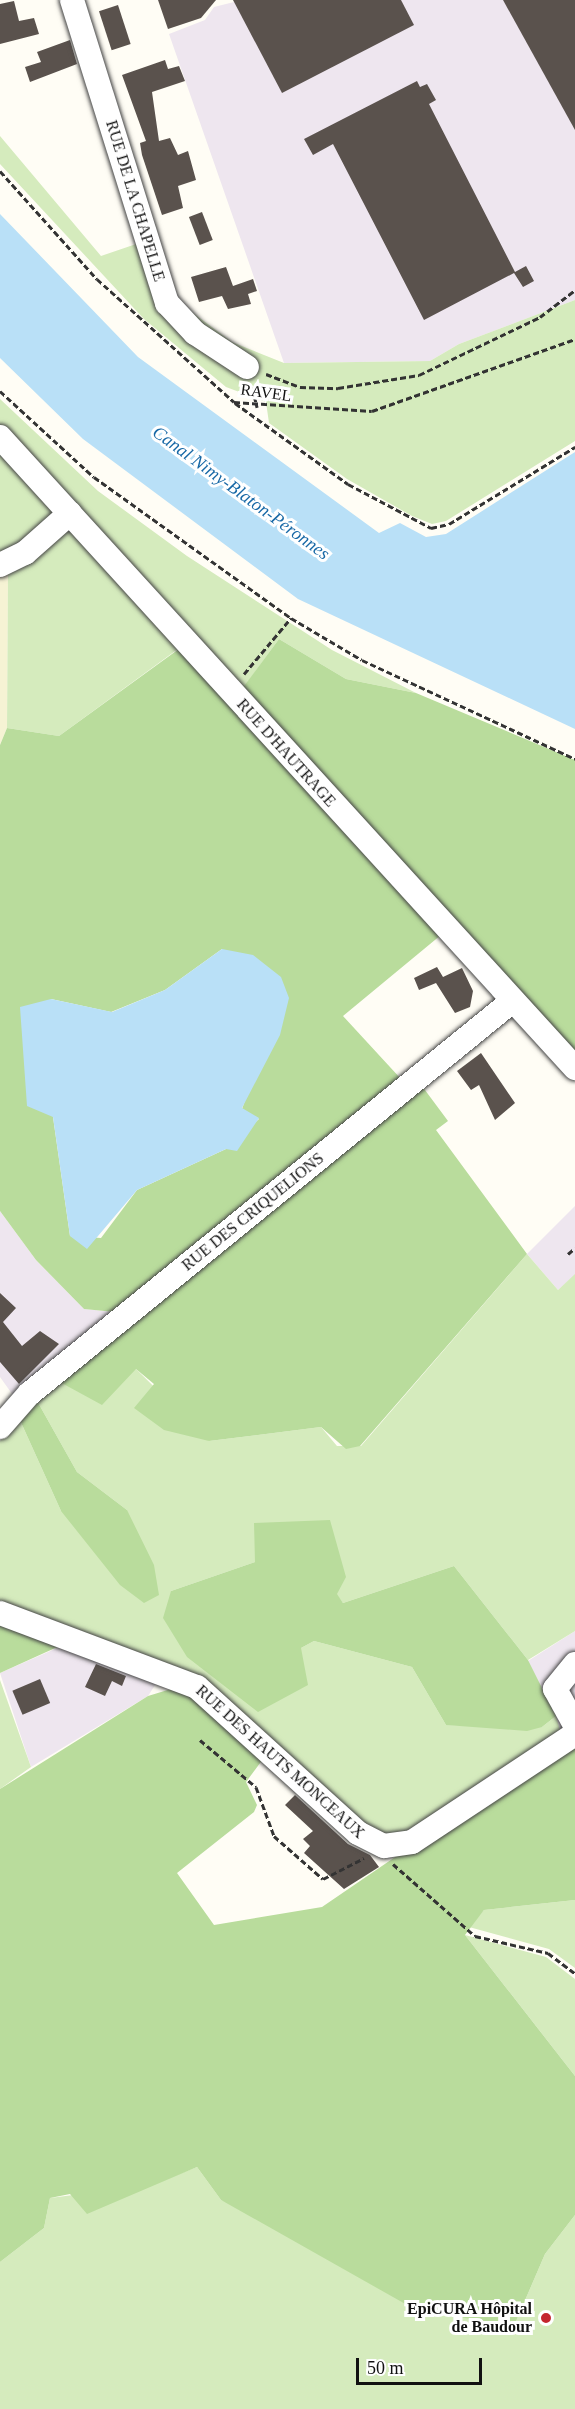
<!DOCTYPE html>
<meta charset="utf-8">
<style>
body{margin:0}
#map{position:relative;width:575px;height:2409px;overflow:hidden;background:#fffdf5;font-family:Georgia,serif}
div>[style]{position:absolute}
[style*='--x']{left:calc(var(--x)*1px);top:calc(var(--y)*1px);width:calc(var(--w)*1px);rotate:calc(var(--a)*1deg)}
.industrial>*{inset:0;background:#eee6ef}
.farmland>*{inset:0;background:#f6f3d4}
.green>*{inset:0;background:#d5ebbd}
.forest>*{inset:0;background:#b9dc9c}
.water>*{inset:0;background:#b9e0f7}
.building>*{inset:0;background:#5a524d;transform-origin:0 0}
.path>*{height:3px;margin-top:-1.5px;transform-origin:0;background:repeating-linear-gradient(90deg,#333 0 6px,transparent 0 9px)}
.roads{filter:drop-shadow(0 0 2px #444) drop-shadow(0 0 2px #444)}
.minor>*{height:24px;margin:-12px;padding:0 12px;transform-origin:12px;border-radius:12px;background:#fff}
.dots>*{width:16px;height:16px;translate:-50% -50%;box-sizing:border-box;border:3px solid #fff;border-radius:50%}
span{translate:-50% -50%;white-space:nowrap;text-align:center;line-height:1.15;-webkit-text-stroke:6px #fff;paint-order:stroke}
.street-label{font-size:16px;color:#111}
.poi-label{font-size:16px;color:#111;font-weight:700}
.right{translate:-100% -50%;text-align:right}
.water-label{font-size:18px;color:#1768a6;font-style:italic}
.scale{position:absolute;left:356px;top:2358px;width:126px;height:27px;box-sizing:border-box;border:3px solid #111;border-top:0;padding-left:8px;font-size:18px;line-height:21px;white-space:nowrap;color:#111;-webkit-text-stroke:4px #fff;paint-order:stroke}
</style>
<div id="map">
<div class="industrial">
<div style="clip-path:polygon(242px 0,575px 0,575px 300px,459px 344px,430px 361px,284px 363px,169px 34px,205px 20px,214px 7px)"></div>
<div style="clip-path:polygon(575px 1206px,575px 1275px,558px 1290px,527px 1254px)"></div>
<div style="clip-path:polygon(0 1211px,36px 1260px,84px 1309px,115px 1312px,15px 1398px,0 1377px)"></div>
<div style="clip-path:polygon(575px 1631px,575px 1734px,564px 1742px,528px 1661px)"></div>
<div style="clip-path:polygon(64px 1645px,157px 1682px,148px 1696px,31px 1767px,0 1673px)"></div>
</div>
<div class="farmland">
<div style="clip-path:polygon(8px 571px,7px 728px,0 745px,0 574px)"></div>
</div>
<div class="green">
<div style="clip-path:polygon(0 136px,101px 256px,142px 242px,177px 301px,232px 342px,284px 363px,430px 361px,459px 344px,575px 300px,575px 441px,446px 521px,432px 524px,412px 516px,347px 479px,269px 423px,266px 402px,226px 387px,144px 319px,0 164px)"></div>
<div style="clip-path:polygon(0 399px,98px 491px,187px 556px,332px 650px,416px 693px,346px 679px,279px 639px,233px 702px,182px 646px,59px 736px,7px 728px,8px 571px,0 554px)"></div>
<div style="clip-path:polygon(527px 1254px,558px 1290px,575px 1274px,575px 1631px,528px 1660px,454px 1566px,343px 1603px,336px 1594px,255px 1562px,171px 1591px,301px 1648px,314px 1641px,412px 1667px,446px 1725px,542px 1727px,556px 1716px,562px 1737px,424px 1827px,380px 1840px,203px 1682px,0 1606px,0 1441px,19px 1418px,61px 1511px,127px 1510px,77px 1472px,36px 1399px,58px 1381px,136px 1369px,209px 1441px,321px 1427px,337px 1446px,361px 1446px)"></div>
<div style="clip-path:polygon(0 1680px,31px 1767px,0 1789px)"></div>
<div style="clip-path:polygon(575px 1900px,575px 1968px,549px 1949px,469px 1927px,484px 1910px)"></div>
<div style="clip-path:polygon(465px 1935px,546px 1957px,575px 1979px,575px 2076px)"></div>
<div style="clip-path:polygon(197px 2167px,221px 2200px,514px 2326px,545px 2254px,575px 2215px,575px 2409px,0 2409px,0 2262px,44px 2228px,50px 2198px,151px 2185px)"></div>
</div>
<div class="forest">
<div style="clip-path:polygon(evenodd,279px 639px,346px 679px,416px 693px,575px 760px,575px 1068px,447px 930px,343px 1016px,413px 1092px,422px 1086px,448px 1121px,436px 1130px,527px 1254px,360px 1446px,346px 1449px,321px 1427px,209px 1441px,164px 1430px,134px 1408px,154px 1384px,136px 1369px,102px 1405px,58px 1381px,115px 1312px,84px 1309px,36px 1260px,0 1211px,0 745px,7px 728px,59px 736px,183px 646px,233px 701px,279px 639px,222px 949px,249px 1089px,242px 1109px,259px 1119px,226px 1149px,137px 1190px,101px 1238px,70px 1236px,53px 1117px,51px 999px,111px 1012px,165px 990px,222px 949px)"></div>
<div style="clip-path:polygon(36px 1399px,77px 1472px,127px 1510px,154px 1565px,159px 1595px,144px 1603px,120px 1585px,61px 1511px,19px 1418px)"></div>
<div style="clip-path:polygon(330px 1520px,346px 1577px,337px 1594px,343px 1603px,454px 1566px,528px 1660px,556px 1716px,542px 1727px,527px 1731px,446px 1725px,412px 1667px,314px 1641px,301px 1648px,308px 1685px,258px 1712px,187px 1657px,163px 1618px,171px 1591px,255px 1562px,254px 1523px)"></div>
<div style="clip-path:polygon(0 1622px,64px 1644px,0 1673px)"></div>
<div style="clip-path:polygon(184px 1685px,266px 1755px,246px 1782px,257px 1805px,254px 1812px,177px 1873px,214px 1925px,322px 1907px,575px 1734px,575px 1900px,484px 1910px,465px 1935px,575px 2076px,575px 2215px,545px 2254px,514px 2326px,416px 2310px,221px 2200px,197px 2167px,87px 2214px,70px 2194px,50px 2198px,44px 2228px,0 2262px,0 1789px,148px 1696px)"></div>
</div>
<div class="water">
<div style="clip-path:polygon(0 214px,138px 357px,379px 533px,400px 523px,426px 537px,446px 534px,575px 452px,575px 729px,298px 599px,83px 439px,0 358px)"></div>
<div style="clip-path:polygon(222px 949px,253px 955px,281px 977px,289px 998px,280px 1035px,242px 1108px,259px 1118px,237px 1151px,226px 1149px,137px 1190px,87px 1249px,70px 1236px,53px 1117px,27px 1106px,20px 1007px,51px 999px,112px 1012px,165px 990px)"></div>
</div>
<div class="building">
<div style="clip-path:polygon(158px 0,216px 0,201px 18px,168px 29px)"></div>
<div style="clip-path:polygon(233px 0,401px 0,414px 25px,282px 93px)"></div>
<div style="clip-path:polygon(503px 0,575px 0,575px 130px)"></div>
<div style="clip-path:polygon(14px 1px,19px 21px,34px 18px,39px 34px,0 44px,0 4px)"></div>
<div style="left:118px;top:5px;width:41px;height:20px;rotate:72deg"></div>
<div style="clip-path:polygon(70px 40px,77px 64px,30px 82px,25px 67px,41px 62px,37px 52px)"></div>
<div style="clip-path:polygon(165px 60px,168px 69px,179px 66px,185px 81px,152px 92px,159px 141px,170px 138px,178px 155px,188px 151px,196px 180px,178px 186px,183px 208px,162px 215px,142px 155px,140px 143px,146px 141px,122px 75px)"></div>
<div style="clip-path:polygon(417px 81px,420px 87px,427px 84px,436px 100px,429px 104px,515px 272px,526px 266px,534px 281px,523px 287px,514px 273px,424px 320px,333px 144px,313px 155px,304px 139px)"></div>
<div style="left:202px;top:212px;width:30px;height:14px;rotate:69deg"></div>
<div style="clip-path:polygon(226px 267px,233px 286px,253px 279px,257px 291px,248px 294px,251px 304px,228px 309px,222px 296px,199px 302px,191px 277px)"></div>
<div style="clip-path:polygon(437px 967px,443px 977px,462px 968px,473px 991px,470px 1007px,455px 1013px,436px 983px,419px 990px,414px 978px)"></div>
<div style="clip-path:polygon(481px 1053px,515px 1103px,495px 1120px,479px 1085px,471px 1090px,457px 1071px)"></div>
<div style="clip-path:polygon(0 1293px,16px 1308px,3px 1322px,22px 1346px,40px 1331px,59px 1344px,19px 1384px,0 1362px)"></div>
<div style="clip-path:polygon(96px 1664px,126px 1676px,122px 1686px,112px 1681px,105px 1696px,85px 1687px)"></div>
<div style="left:40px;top:1679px;width:26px;height:30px;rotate:67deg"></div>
<div style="clip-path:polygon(295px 1795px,348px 1844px,370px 1855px,379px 1867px,344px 1889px,304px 1853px,310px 1846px,303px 1839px,313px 1831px,285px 1805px)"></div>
</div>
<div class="path">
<div style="--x:0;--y:171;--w:145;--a:48.1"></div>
<div style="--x:97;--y:279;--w:184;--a:41.9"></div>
<div style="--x:234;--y:402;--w:138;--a:3.7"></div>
<div style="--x:372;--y:411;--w:215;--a:-19.5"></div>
<div style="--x:266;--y:374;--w:36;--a:21"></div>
<div style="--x:300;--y:387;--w:38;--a:2"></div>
<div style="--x:338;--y:388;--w:82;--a:-9.1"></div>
<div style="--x:419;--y:375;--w:134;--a:-25.6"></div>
<div style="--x:540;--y:317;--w:44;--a:-37.6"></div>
<div style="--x:252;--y:387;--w:21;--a:76"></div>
<div style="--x:0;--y:391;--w:127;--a:42.5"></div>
<div style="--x:94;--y:477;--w:242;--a:35.6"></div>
<div style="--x:291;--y:618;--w:82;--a:30.6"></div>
<div style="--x:362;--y:660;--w:235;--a:24.9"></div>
<div style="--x:235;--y:403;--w:139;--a:35.6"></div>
<div style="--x:348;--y:484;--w:94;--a:27.9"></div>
<div style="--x:431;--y:528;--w:18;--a:-13"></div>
<div style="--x:449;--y:524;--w:148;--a:-31.4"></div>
<div style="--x:244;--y:674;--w:73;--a:-50"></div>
<div style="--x:568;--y:1254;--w:9;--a:-41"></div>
<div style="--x:200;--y:1740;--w:73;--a:40"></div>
<div style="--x:256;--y:1787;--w:52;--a:69.8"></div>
<div style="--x:274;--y:1836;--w:65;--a:41.3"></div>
<div style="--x:323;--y:1879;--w:46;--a:-27.1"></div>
<div style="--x:393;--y:1864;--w:109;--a:41.3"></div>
<div style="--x:475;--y:1936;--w:75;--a:13.1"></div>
<div style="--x:548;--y:1953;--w:34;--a:37"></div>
</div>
<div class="roads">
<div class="minor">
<div style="--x:72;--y:0;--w:318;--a:72.6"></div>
<div style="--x:167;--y:303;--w:41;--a:47"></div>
<div style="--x:195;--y:333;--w:62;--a:33.2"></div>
<div style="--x:0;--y:437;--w:854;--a:47.66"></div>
<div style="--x:0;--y:565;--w:28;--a:-26"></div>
<div style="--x:25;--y:553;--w:60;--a:-41.6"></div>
<div style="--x:0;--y:1427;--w:44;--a:-48.7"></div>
<div style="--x:29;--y:1394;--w:621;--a:-39.12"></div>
<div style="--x:0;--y:1613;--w:210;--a:20.6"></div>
<div style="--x:197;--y:1687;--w:217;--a:42.2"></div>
<div style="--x:358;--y:1833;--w:29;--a:27"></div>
<div style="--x:384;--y:1846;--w:28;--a:-8"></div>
<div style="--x:412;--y:1842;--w:196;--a:-33.5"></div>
<div style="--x:575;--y:1664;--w:32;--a:129"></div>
<div style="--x:555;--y:1689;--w:41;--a:60.9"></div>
</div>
</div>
<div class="dots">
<div style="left:546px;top:2318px;background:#c4262e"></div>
</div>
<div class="street-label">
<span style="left:135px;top:201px;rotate:73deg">RUE DE LA CHAPELLE</span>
<span style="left:266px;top:393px;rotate:8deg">RAVEL</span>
<span style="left:286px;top:753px;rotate:48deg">RUE D'HAUTRAGE</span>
<span style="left:253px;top:1212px;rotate:-39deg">RUE DES CRIQUELIONS</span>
<span style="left:280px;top:1762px;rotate:42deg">RUE DES HAUTS MONCEAUX</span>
</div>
<div class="poi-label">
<span class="right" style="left:532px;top:2318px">EpiCURA Hôpital<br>de Baudour</span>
</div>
<div class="water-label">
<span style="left:241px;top:493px;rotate:36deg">Canal Nimy-Blaton-Péronnes</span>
</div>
<div class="scale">50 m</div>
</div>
